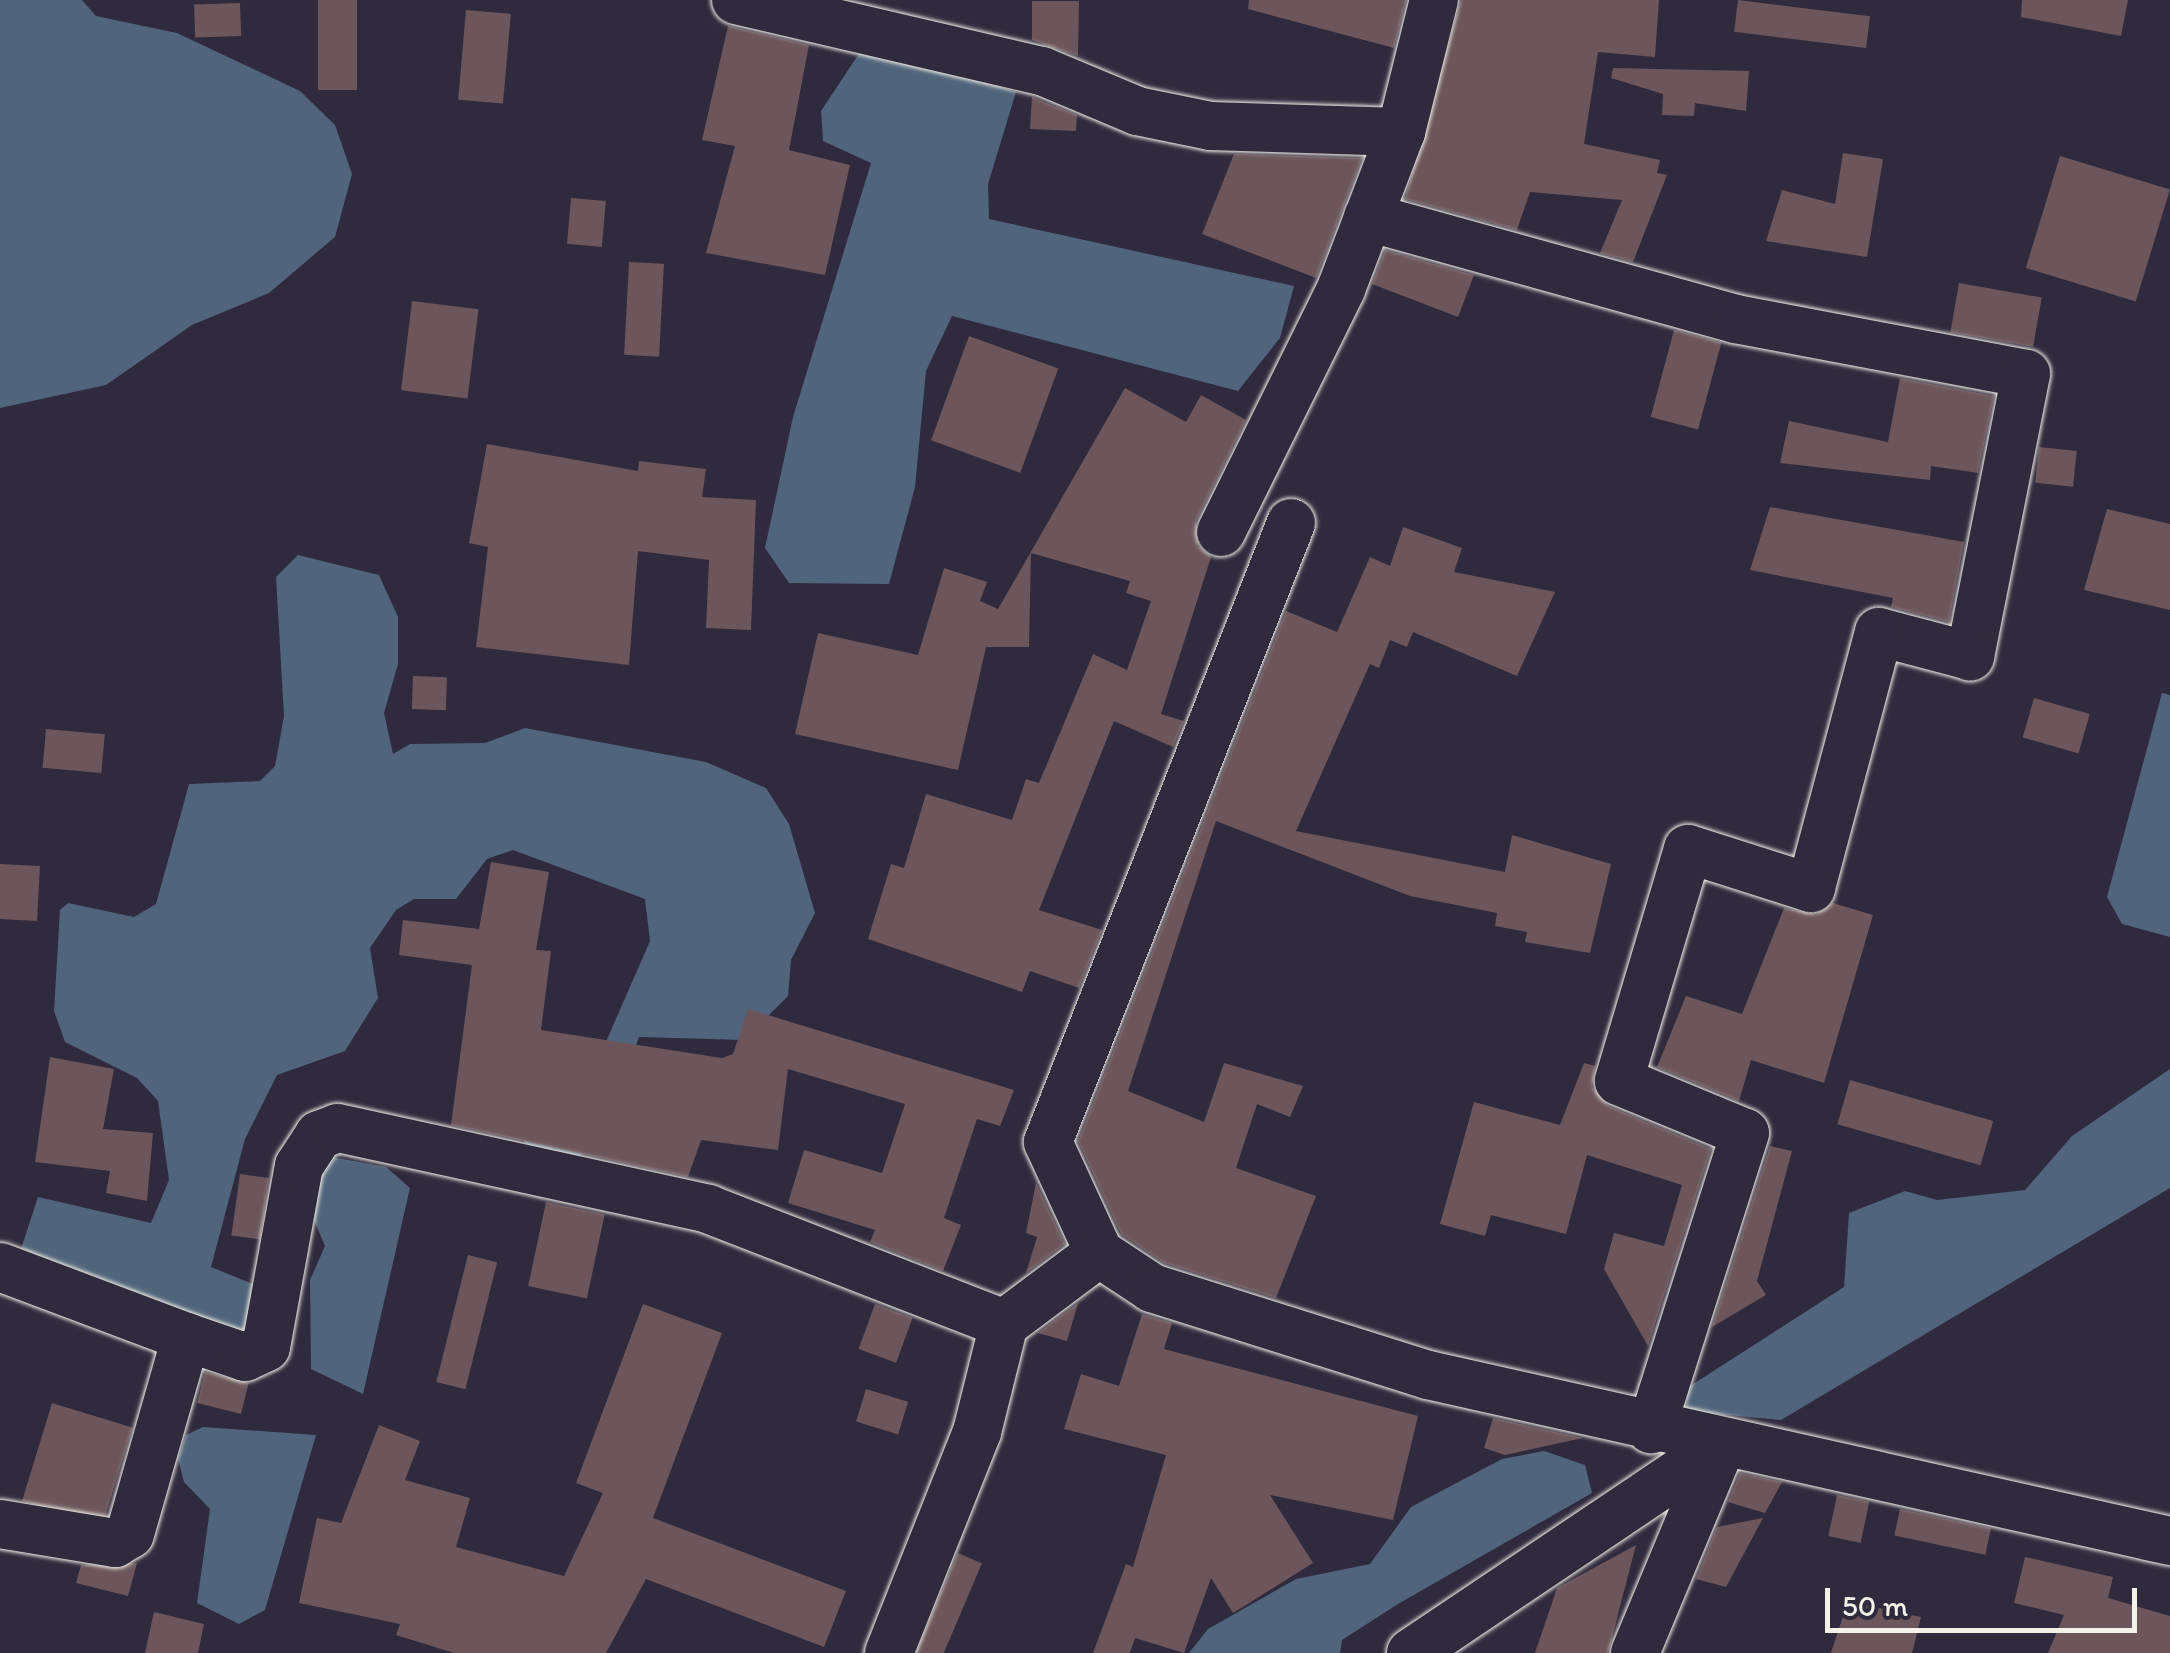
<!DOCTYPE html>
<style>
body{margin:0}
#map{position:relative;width:2170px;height:1653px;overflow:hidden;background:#2f2a3d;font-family:Itim,sans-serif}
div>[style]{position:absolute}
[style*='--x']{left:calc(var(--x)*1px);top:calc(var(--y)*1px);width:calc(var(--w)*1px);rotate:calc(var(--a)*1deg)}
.water>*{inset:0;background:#50647b}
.building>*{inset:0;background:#6c565b;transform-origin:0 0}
.roads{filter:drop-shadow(0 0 2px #f4f1e8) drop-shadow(0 0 2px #f4f1e8)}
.minor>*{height:48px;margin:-24px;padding:0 24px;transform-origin:24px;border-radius:24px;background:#2f2a3d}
span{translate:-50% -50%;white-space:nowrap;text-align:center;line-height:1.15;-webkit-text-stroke:9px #2f2a3d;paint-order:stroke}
.scale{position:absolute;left:1825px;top:1588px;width:312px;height:45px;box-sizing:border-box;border:5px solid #f4f1e8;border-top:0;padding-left:12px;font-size:30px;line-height:35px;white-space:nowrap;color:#f4f1e8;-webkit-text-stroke:8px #2f2a3d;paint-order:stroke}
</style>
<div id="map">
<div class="water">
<div style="clip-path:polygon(0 0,82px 0,96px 16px,177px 33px,300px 91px,335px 125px,352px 174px,335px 237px,269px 293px,192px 325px,106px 385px,0 408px)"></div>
<div style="clip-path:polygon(866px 43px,1016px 92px,988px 184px,989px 219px,1294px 286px,1280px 338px,1238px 391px,952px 316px,926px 371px,915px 487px,889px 584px,789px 583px,765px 548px,793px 417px,871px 163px,823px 141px,821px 111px)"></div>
<div style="clip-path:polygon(298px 555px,379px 575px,398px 617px,398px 664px,384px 713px,393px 754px,410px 744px,485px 743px,525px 728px,706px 762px,766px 788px,789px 824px,815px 913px,791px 960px,788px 996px,744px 1040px,639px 1037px,603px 1139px,565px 1167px,525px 1145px,519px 1097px,605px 1044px,650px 941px,645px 899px,513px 850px,487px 859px,456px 899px,414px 899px,396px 910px,370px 948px,378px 998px,345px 1051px,277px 1075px,245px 1139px,211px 1267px,270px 1291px,242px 1349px,17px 1261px,38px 1197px,151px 1223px,169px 1180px,158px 1101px,137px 1078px,65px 1042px,54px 1011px,60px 910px,68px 903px,134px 917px,156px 904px,189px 784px,260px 781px,275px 766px,284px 716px,276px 577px)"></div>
<div style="clip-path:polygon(2162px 693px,2170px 695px,2170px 937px,2122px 924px,2107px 897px)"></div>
<div style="clip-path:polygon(2170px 1069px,2170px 1188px,1781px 1420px,1687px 1411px,1687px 1388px,1844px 1287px,1849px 1213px,1905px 1191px,1937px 1200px,2025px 1190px,2072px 1136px)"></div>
<div style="clip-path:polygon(332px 1157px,386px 1167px,410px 1188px,363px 1394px,311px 1369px,310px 1280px,325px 1246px,310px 1211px,314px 1176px)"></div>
<div style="clip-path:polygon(203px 1427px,316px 1435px,265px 1610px,239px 1624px,197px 1603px,210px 1509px,184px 1482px,178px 1458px,186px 1435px)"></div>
<div style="clip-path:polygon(1544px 1451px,1585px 1465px,1592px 1493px,1398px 1604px,1342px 1640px,1340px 1653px,1189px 1653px,1208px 1629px,1296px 1579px,1370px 1564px,1411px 1507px,1502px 1459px)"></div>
</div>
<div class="building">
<div style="left:318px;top:0;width:39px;height:90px"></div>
<div style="clip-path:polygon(1249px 0,1406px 0,1394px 48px,1248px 9px)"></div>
<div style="clip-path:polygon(1461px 0,1659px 0,1655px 57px,1598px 52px,1584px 144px,1660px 160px,1657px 173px,1667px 175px,1633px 262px,1600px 253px,1622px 200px,1530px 192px,1517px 230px,1405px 199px)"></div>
<div style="left:1738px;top:0;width:133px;height:32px;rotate:7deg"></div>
<div style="clip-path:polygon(2022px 0,2128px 0,2121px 36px,2021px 17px)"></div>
<div style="clip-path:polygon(1032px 1px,1079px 1px,1078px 56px,1032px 40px)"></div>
<div style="left:240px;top:3px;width:33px;height:46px;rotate:88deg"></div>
<div style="left:466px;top:10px;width:45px;height:90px;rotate:5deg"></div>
<div style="clip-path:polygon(728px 26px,809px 45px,789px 150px,850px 165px,825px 275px,706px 253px,735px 146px,702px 140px)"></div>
<div style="clip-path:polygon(1613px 68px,1749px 71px,1746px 111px,1695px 103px,1694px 116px,1662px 115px,1663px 94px,1611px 78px)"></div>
<div style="clip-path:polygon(1032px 97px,1077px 115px,1076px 131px,1030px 129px)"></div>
<div style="clip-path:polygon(1843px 153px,1883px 159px,1867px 257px,1766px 241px,1782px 190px,1835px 204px)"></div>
<div style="clip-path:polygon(1234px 154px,1362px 158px,1316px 278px,1202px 234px)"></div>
<div style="left:2060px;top:156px;width:115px;height:117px;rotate:17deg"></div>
<div style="left:571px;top:198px;width:35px;height:46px;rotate:5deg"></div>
<div style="clip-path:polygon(1385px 250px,1474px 275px,1458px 317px,1372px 284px)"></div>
<div style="left:629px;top:262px;width:35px;height:93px;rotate:3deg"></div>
<div style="left:1959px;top:283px;width:84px;height:50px;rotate:10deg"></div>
<div style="left:412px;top:301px;width:67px;height:90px;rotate:7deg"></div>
<div style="left:1674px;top:330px;width:49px;height:90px;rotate:15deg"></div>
<div style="left:969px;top:336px;width:95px;height:111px;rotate:20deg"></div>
<div style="clip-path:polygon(1900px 378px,1994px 396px,1978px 473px,1931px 466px,1930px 480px,1780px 463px,1789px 421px,1888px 442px)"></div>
<div style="clip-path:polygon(1125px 388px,1186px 422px,1201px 395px,1246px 420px,1196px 521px,1198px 546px,1211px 557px,1161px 714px,1184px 721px,1173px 747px,1114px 721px,1039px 910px,1102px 930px,1079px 988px,1030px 971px,1022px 992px,868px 939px,891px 864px,904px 868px,926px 794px,1012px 820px,1026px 779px,1039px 783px,1093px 654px,1127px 670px,1151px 601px,1126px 593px,1130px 581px,1031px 553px,1029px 647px,986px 647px,958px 770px,795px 734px,818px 633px,918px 655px,944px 568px,987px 582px,980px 601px,998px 609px)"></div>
<div style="clip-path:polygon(487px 444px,638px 471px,639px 461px,706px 469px,702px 497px,756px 500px,751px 630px,706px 628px,709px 560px,638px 551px,629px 665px,476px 647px,488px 547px,469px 543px)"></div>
<div style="left:2039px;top:447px;width:38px;height:36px;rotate:6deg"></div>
<div style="clip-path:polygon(1770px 507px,1964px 542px,1949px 622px,1891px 607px,1893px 598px,1750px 570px)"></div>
<div style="clip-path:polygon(2107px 509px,2170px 524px,2170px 610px,2084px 590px)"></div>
<div style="clip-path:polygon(1403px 527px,1462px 548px,1454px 572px,1555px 592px,1517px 676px,1413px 632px,1407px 647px,1390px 640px,1379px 668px,1370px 664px,1296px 831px,1505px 872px,1512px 835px,1611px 864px,1590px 953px,1525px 942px,1527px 932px,1495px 926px,1497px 913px,1410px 896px,1216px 821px,1128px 1091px,1204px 1122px,1224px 1063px,1303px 1086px,1290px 1117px,1257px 1104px,1236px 1168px,1316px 1196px,1276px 1298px,1164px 1263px,1121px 1234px,1078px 1141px,1286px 611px,1337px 632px,1370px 557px,1390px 566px)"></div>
<div style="left:413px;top:676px;width:34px;height:33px;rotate:2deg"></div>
<div style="left:2034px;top:698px;width:58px;height:41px;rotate:16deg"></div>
<div style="left:46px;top:729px;width:59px;height:39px;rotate:5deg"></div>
<div style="clip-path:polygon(491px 862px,549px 872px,536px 950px,551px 951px,541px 1030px,722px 1058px,733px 1054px,748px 1009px,1014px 1090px,1000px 1126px,977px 1119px,944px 1218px,961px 1225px,943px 1271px,870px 1242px,875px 1230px,788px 1203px,804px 1150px,882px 1173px,905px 1104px,788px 1069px,778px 1150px,701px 1140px,688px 1177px,451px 1125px,472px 965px,399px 955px,403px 920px,479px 929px)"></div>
<div style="left:0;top:864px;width:40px;height:55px;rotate:3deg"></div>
<div style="clip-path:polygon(1833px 903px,1873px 915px,1824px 1083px,1751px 1060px,1739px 1101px,1657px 1067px,1686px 996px,1742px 1014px,1784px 908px,1816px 915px)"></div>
<div style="clip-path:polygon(50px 1057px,114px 1069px,103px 1129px,153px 1133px,147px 1201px,106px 1193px,110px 1171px,35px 1162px)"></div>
<div style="clip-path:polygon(1584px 1063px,1595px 1066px,1592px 1087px,1608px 1106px,1711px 1149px,1648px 1346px,1604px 1269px,1614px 1233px,1664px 1246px,1682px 1185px,1587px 1155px,1566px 1234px,1491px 1215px,1485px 1236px,1440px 1224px,1474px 1102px,1560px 1125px)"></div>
<div style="left:1850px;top:1080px;width:149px;height:46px;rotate:16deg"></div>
<div style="clip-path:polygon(1770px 1146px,1792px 1151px,1757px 1281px,1766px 1295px,1712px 1327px)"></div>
<div style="left:240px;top:1174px;width:29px;height:62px;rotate:8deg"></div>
<div style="clip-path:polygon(1036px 1183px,1065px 1244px,1026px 1273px,1037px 1237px,1026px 1233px)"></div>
<div style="left:546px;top:1202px;width:60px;height:86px;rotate:12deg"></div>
<div style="left:468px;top:1255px;width:30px;height:131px;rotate:14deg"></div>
<div style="clip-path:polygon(1078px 1303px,1067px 1341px,1038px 1333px)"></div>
<div style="clip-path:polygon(643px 1304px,722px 1333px,653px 1518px,846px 1591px,824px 1647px,646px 1579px,606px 1653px,454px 1653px,396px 1635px,400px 1624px,299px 1603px,317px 1518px,341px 1523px,379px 1425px,420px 1441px,405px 1480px,470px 1498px,456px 1547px,564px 1576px,603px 1493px,576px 1483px)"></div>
<div style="left:875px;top:1304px;width:40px;height:48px;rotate:20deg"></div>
<div style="clip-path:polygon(1142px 1314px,1172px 1323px,1164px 1349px,1418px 1416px,1393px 1520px,1270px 1495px,1313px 1563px,1233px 1613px,1211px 1578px,1184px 1653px,1135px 1638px,1130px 1653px,1093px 1653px,1126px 1564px,1133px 1567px,1166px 1455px,1064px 1429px,1081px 1374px,1119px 1386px)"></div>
<div style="left:205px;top:1372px;width:45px;height:32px;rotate:14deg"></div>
<div style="left:866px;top:1389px;width:44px;height:34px;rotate:17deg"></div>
<div style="left:52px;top:1403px;width:84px;height:102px;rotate:17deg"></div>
<div style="clip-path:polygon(1493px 1418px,1583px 1438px,1505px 1455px,1484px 1448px)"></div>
<div style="clip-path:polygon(1740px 1473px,1782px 1482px,1765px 1513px,1728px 1502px)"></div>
<div style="left:1837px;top:1495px;width:33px;height:42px;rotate:12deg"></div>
<div style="left:1900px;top:1509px;width:93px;height:27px;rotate:12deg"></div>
<div style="clip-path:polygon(1763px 1518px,1726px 1587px,1696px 1579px,1717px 1527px)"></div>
<div style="clip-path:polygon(1636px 1545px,1608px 1653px,1535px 1653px,1557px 1588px)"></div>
<div style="left:958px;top:1553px;width:26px;height:107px;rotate:23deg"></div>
<div style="clip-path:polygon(2025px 1557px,2113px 1577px,2108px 1598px,2170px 1616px,2170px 1653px,2048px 1653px,2064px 1615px,2014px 1603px)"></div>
<div style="clip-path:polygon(137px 1563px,128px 1596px,76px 1583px,81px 1565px)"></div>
<div style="clip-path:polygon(1848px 1601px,1921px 1617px,1912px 1653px,1831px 1653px)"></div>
<div style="clip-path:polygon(154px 1612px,204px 1624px,198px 1653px,145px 1653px)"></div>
</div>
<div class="roads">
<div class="minor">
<div style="--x:736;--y:0;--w:314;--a:13.1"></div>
<div style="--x:1042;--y:71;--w:103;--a:22.8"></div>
<div style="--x:1137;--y:111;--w:75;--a:11.6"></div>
<div style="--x:1210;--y:126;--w:191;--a:1.8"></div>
<div style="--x:1368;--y:217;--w:382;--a:15.5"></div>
<div style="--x:1736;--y:319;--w:295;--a:10.7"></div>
<div style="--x:2026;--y:374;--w:288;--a:101.2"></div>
<div style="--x:1970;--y:656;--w:94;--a:-165.2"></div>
<div style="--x:1879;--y:632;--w:265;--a:104.9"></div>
<div style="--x:1811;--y:888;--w:129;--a:-162.4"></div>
<div style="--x:1688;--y:849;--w:242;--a:106.6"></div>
<div style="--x:1619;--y:1081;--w:136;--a:22.4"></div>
<div style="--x:1745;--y:1133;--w:311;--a:107.6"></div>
<div style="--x:1291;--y:523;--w:665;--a:111.43"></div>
<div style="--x:1048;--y:1142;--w:122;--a:65.3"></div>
<div style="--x:1099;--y:1253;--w:64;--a:33.4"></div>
<div style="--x:1152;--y:1288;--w:289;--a:17.5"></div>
<div style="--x:1428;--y:1375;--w:760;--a:12.61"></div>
<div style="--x:1221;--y:532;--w:271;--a:-63.7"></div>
<div style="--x:1341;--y:289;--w:168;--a:-69.1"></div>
<div style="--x:1401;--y:132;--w:136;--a:-76"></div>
<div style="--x:0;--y:1267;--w:199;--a:20.6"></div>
<div style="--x:0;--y:1524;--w:117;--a:9.4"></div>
<div style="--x:115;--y:1543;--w:17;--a:-31"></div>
<div style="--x:130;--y:1534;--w:205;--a:-74.1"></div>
<div style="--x:186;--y:1337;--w:62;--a:18.7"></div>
<div style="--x:245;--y:1357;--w:23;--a:-25"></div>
<div style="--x:266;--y:1347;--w:184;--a:-79.7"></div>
<div style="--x:299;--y:1166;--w:37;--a:-57"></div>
<div style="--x:319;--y:1135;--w:20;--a:-20"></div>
<div style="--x:338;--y:1128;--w:379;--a:12.3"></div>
<div style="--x:708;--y:1209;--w:318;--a:21.2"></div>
<div style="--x:889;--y:1653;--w:238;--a:-68.3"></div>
<div style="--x:977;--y:1432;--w:111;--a:-76"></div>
<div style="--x:1004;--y:1324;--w:119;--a:-36.8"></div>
<div style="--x:1411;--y:1653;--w:375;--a:-33.9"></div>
<div style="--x:1635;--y:1653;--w:226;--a:-67.4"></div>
</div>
</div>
<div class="scale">50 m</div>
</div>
